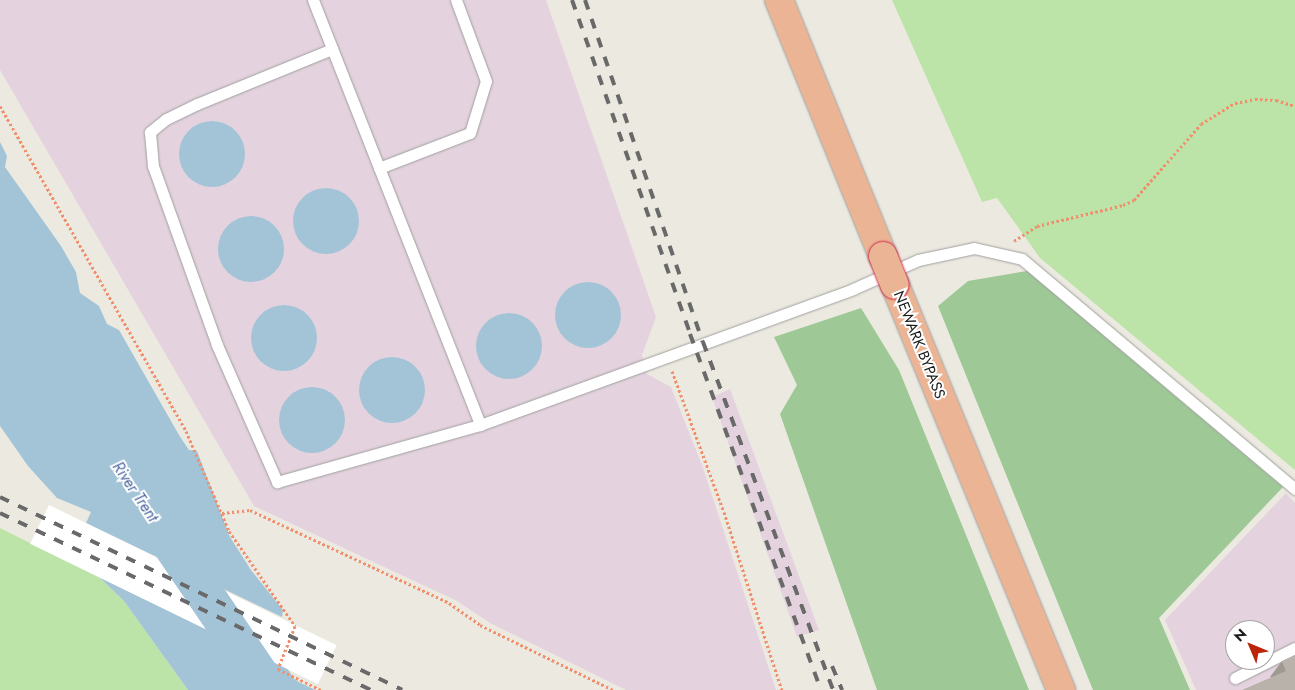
<!DOCTYPE html>
<style>
body{margin:0}
#map{position:relative;width:1295px;height:690px;overflow:hidden;background:#eceae0;font-family:Jost,sans-serif}
div>[style]{position:absolute}
[style*='--x']{left:calc(var(--x)*1px);top:calc(var(--y)*1px);width:calc(var(--w)*1px);rotate:calc(var(--a)*1deg)}
.industrial>*{inset:0;background:#e4d3de}
.grass>*{inset:0;background:#bde4a8}
.forest>*{inset:0;background:#9ec997}
.water>*{inset:0;background:#a3c4d7}
.round{border-radius:50%}
.pier>*{inset:0;background:#fff;transform-origin:0 0}
.river>*{height:38px;margin:-19px;padding:0 19px;transform-origin:19px;border-radius:19px;background:#a3c4d7}
.path>*{height:3px;margin-top:-1.5px;transform-origin:0;background:repeating-linear-gradient(90deg,#f18e6c 0 2.5px,transparent 0 5px)}
.roads{filter:drop-shadow(0 0 1px #9f9f9f) drop-shadow(0 0 1px #9f9f9f)}
.service>*{height:11px;margin:-5.5px;padding:0 5.5px;transform-origin:5.5px;border-radius:5.5px;background:#fff}
.trunk>*{height:28px;margin:-14px;padding:0 14px;transform-origin:14px;border-radius:14px;background:#ebb495}
.rail>*{height:4px;margin-top:-2px;transform-origin:0;background:repeating-linear-gradient(90deg,#696969 0 10px,transparent 0 20px)}
.bridges{filter:drop-shadow(0 0 1px #ca2d4c) drop-shadow(0 0 1px #ca2d4c)}
.trunk-bridge>*{height:28px;margin:-14px;padding:0 14px;transform-origin:14px;border-radius:14px;background:#ebb495}
.wall>*{inset:0;background:#9e9992}
.building>*{inset:0;background:#b8b2aa}
span{translate:-50% -50%;white-space:nowrap;text-align:center;line-height:1.15;-webkit-text-stroke:4px #fff;paint-order:stroke}
.street-label{font-size:15px;color:#1b1b1b}
.water-label{font-size:16px;color:#4e6ca3;font-style:italic}
.north{position:absolute;left:1225px;top:620px;width:50px;height:50px;box-sizing:border-box;background:#fff;border:1px solid #a4a4a4;border-radius:50%;rotate:315deg;font-size:14px;font-weight:700;line-height:20px;text-align:center;color:#1b1b1b}
.north::after{content:'';display:block;margin:auto;width:18px;height:22px;background:#ba250b;clip-path:polygon(50% 0,100% 100%,50% 72%,0 100%)}
</style>
<div id="map">
<div class="industrial">
<div style="clip-path:polygon(0 0,546px 0,656px 317px,642px 355px,647px 374px,671px 387px,702px 465px,776px 690px,626px 690px,490px 623px,457px 601px,254px 506px,0 70px)"></div>
<div style="clip-path:polygon(730px 389px,819px 630px,797px 637px,712px 397px)"></div>
<div style="clip-path:polygon(evenodd,1286px 493px,1295px 503px,1295px 690px,1196px 690px,1165px 620px,1286px 493px,1235px 630px,1265px 630px,1265px 660px,1235px 660px,1235px 630px)"></div>
</div>
<div class="grass">
<div style="clip-path:polygon(892px 0,1295px 0,1295px 470px,1040px 258px,997px 198px,982px 202px)"></div>
<div style="clip-path:polygon(0 528px,99px 577px,124px 601px,188px 690px,0 690px)"></div>
</div>
<div class="forest">
<div style="clip-path:polygon(1027px 271px,1283px 487px,1159px 618px,1190px 690px,1093px 690px,938px 306px,968px 281px)"></div>
<div style="clip-path:polygon(861px 308px,899px 370px,1029px 690px,877px 690px,780px 414px,797px 385px,774px 337px)"></div>
</div>
<div class="water">
<div class="round" style="left:179px;top:121px;width:66px;height:66px"></div>
<div style="clip-path:polygon(0 142px,7px 156px,5px 167px,61px 246px,76px 272px,80px 293px,99px 306px,107px 324px,119px 330px,179px 435px,189px 450px,197px 451px,230px 537px,251px 570px,283px 610px,282px 617px,86px 523px,91px 512px,57px 498px,28px 466px,0 426px)"></div>
<div class="round" style="left:293px;top:188px;width:66px;height:66px"></div>
<div class="round" style="left:218px;top:216px;width:66px;height:66px"></div>
<div class="round" style="left:555px;top:282px;width:66px;height:66px"></div>
<div class="round" style="left:251px;top:305px;width:66px;height:66px"></div>
<div class="round" style="left:476px;top:313px;width:66px;height:66px"></div>
<div class="round" style="left:359px;top:357px;width:66px;height:66px"></div>
<div class="round" style="left:279px;top:387px;width:66px;height:66px"></div>
<div style="clip-path:polygon(99px 577px,287px 668px,295px 680px,315px 690px,188px 690px,124px 601px)"></div>
</div>
<div class="pier">
<div style="left:49px;top:505px;width:320px;height:43px;rotate:26deg"></div>
</div>
<div class="river">
<div style="--x:162;--y:531;--w:192;--a:55.8"></div>
</div>
<div class="path">
<div style="--x:0;--y:106;--w:374;--a:60.2"></div>
<div style="--x:186;--y:431;--w:109;--a:66.7"></div>
<div style="--x:229;--y:531;--w:116;--a:55.2"></div>
<div style="--x:295;--y:626;--w:46;--a:111.6"></div>
<div style="--x:278;--y:669;--w:48;--a:26"></div>
<div style="--x:1014;--y:241;--w:27;--a:-33"></div>
<div style="--x:1037;--y:226;--w:89;--a:-13.7"></div>
<div style="--x:1123;--y:205;--w:12;--a:-24"></div>
<div style="--x:1134;--y:200;--w:101;--a:-48.6"></div>
<div style="--x:1201;--y:124;--w:40;--a:-32"></div>
<div style="--x:1235;--y:103;--w:20;--a:-11"></div>
<div style="--x:1255;--y:99;--w:21;--a:3"></div>
<div style="--x:1276;--y:100;--w:20;--a:18"></div>
<div style="--x:672;--y:371;--w:150;--a:69.8"></div>
<div style="--x:724;--y:512;--w:187;--a:72"></div>
<div style="--x:222;--y:513;--w:28;--a:-6"></div>
<div style="--x:250;--y:510;--w:220;--a:25"></div>
<div style="--x:449;--y:603;--w:38;--a:35"></div>
<div style="--x:480;--y:625;--w:148;--a:26"></div>
</div>
<div class="roads">
<div class="service">
<div style="--x:313;--y:0;--w:457;--a:68.5"></div>
<div style="--x:332;--y:49;--w:146;--a:157.8"></div>
<div style="--x:197;--y:104;--w:34;--a:154"></div>
<div style="--x:166;--y:119;--w:21;--a:141"></div>
<div style="--x:150;--y:132;--w:34;--a:85"></div>
<div style="--x:153;--y:166;--w:190;--a:70.3"></div>
<div style="--x:217;--y:345;--w:150;--a:66.3"></div>
<div style="--x:277;--y:482;--w:211;--a:-15.7"></div>
<div style="--x:480;--y:425;--w:397;--a:-20"></div>
<div style="--x:853;--y:289;--w:71;--a:-24"></div>
<div style="--x:918;--y:260;--w:57;--a:-12.1"></div>
<div style="--x:974;--y:248;--w:49;--a:12.9"></div>
<div style="--x:1022;--y:259;--w:357;--a:40.1"></div>
<div style="--x:379;--y:168;--w:97;--a:-21"></div>
<div style="--x:470;--y:133;--w:54;--a:-72.9"></div>
<div style="--x:486;--y:81;--w:86;--a:-110.3"></div>
<div style="--x:1235;--y:678;--w:67;--a:-26.6"></div>
</div>
<div class="trunk">
<div style="--x:779;--y:0;--w:276;--a:67.9"></div>
<div style="--x:895;--y:285;--w:438;--a:67.7"></div>
</div>
</div>
<div class="rail">
<div style="--x:572;--y:0;--w:354;--a:70.5"></div>
<div style="--x:690;--y:334;--w:379;--a:69.8"></div>
<div style="--x:585;--y:0;--w:362;--a:71"></div>
<div style="--x:703;--y:342;--w:371;--a:69.5"></div>
<div style="--x:0;--y:497;--w:446;--a:25.6"></div>
<div style="--x:0;--y:513;--w:411;--a:25.5"></div>
<div style="--x:832;--y:666;--w:26;--a:67"></div>
</div>
<div class="bridges">
<div class="trunk-bridge">
<div style="--x:883;--y:256;--w:31;--a:68"></div>
</div>
</div>
<div class="wall">
<div style="clip-path:polygon(1282px 661px,1295px 690px,1270px 677px)"></div>
</div>
<div class="building">
<div style="clip-path:polygon(1295px 655px,1295px 690px,1242px 690px,1286px 671px,1282px 661px)"></div>
</div>
<div class="street-label">
<span style="left:919px;top:345px;rotate:68deg">NEWARK BYPASS</span>
</div>
<div class="water-label">
<span style="left:135px;top:492px;rotate:56deg">River Trent</span>
</div>
<div class="north">N</div>
</div>
